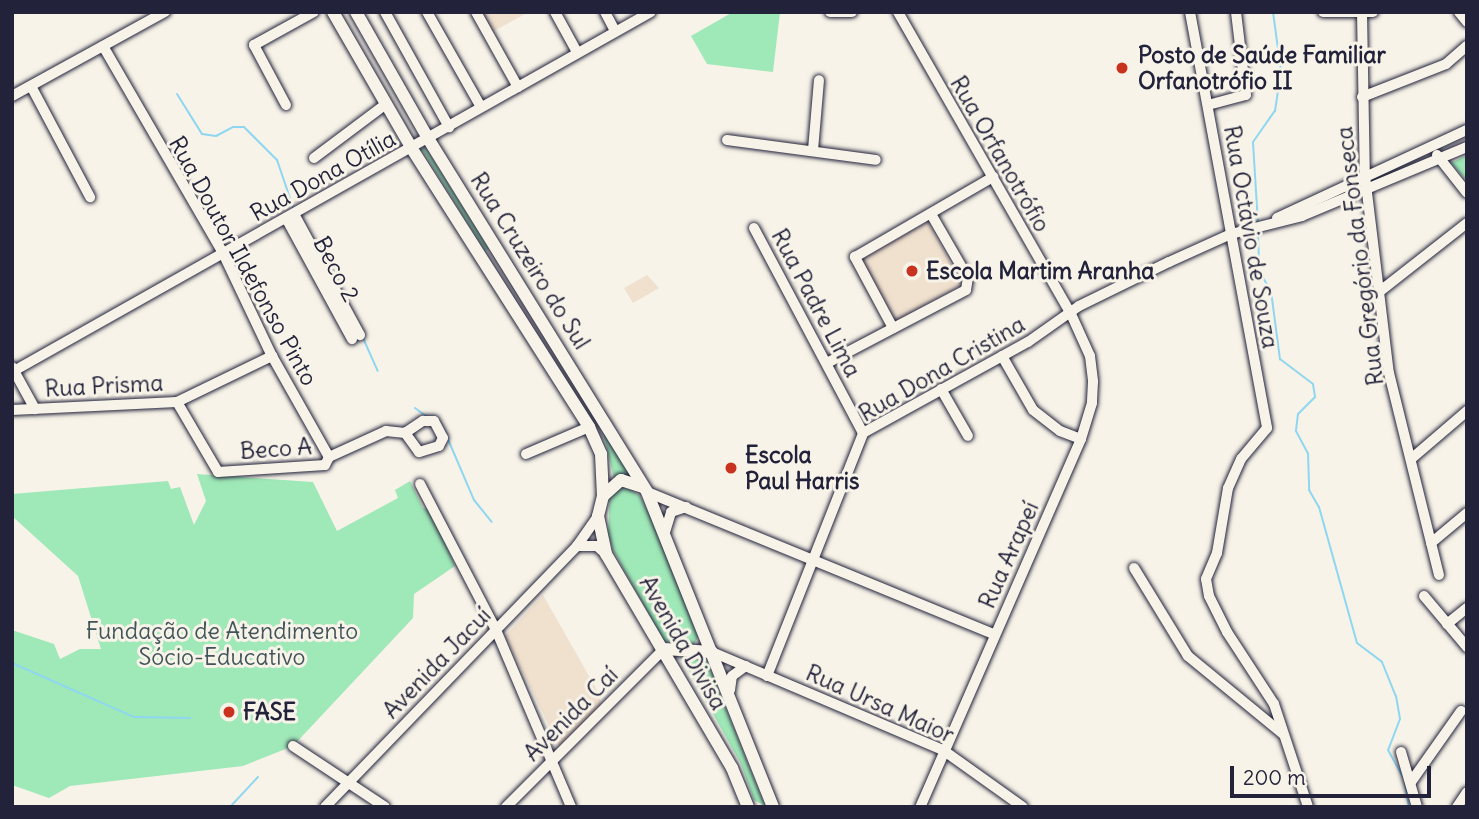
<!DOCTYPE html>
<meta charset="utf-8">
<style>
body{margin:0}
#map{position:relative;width:1479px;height:819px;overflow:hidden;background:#f7f3e8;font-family:Delius,sans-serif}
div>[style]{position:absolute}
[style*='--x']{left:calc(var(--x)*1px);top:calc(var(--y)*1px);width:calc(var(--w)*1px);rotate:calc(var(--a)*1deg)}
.built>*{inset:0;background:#f0e0ce;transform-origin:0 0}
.green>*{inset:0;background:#9fe8b7;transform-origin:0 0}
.stream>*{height:2px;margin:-1px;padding:0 1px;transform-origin:1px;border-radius:1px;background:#8fd7f0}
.roads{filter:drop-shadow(0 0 2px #22223b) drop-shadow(0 0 2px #22223b)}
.minor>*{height:10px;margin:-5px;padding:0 5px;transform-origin:5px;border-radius:5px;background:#f7f3e8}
.major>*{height:12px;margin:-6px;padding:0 6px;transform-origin:6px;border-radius:6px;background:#f7f3e8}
.dots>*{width:19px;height:19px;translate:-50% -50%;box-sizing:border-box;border:4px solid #f7f3e8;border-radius:50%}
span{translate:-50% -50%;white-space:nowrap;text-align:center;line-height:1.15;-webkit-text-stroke:6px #f7f3e8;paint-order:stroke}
.poi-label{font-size:23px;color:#22223b;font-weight:700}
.left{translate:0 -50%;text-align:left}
.street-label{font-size:23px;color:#22223b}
.park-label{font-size:23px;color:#41545a}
.frame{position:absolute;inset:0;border:14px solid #22223b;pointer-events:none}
.scale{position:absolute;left:1230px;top:766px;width:201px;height:32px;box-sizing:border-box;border:4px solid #22223b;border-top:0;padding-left:9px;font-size:21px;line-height:24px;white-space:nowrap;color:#22223b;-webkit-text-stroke:5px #f7f3e8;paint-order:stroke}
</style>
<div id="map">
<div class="built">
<div style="clip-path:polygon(481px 12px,529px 12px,492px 32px)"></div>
<div style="left:928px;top:222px;width:71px;height:76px;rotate:61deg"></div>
<div style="clip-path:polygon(647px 275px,659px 288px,633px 303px,624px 288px)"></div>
<div style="clip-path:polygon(543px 595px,597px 690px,602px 706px,559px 746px,505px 636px)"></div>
</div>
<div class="green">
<div style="clip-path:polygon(733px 12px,780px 12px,773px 72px,707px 64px,691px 36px)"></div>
<div style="left:425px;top:147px;width:120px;height:4px;rotate:58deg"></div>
<div style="clip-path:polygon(1467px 155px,1467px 181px,1451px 163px)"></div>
<div style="clip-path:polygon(602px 427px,631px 476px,614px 479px)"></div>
<div style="clip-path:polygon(197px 474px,313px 482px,337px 531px,398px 498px,395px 490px,410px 481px,423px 508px,431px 510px,455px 566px,414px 594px,413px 618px,293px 746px,243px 766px,70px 786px,49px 798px,12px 785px,12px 630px,54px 644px,60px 659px,80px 649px,101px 649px,78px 576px,12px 516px,12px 494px,168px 481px,171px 489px,180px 487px,194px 525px,206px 501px)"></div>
<div style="clip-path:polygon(626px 486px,640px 496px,661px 538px,698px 637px,694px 645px,664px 641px,613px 550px,608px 534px,610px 494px)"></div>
<div style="clip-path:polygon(680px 655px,707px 661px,765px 806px,754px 800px,741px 764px)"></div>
</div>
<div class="stream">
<div style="--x:177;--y:94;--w:47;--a:58"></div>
<div style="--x:202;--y:134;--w:14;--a:8"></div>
<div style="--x:216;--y:136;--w:19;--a:-28"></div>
<div style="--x:233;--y:127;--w:11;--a:0"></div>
<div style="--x:244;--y:127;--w:47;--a:45"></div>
<div style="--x:277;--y:160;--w:53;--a:71.2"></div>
<div style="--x:1258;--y:224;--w:82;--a:-93.5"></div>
<div style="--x:1253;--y:142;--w:38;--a:-55"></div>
<div style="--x:1275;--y:111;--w:40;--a:-81.5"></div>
<div style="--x:1281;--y:71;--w:60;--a:-97.7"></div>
<div style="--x:1258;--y:233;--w:38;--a:88"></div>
<div style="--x:1259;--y:271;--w:23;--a:59"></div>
<div style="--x:1271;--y:291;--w:69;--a:82.5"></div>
<div style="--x:1280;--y:359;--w:41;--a:37.1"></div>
<div style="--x:1313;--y:384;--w:13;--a:81"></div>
<div style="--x:1315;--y:397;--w:24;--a:135"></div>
<div style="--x:1298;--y:414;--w:17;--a:97"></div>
<div style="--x:1296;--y:431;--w:26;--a:62"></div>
<div style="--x:1308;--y:454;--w:36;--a:88"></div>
<div style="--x:1309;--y:490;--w:20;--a:60"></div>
<div style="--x:1319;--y:507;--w:141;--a:74.4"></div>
<div style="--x:1357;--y:643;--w:31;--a:37"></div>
<div style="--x:1382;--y:662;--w:37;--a:68"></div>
<div style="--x:1396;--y:696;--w:23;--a:80"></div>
<div style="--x:1400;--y:719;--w:33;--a:111"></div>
<div style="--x:1388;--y:750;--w:31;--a:61"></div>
<div style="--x:363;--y:338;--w:36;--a:66"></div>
<div style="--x:415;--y:408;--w:14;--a:36"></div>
<div style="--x:444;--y:430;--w:76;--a:66.8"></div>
<div style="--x:474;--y:500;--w:28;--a:51"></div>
<div style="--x:12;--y:663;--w:133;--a:23.9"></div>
<div style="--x:134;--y:717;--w:56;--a:1"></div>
<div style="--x:1405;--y:783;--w:24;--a:81"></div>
<div style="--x:230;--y:807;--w:41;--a:-47"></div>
</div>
<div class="roads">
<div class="minor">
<div style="--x:385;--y:12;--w:132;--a:60.9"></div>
<div style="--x:427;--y:12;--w:109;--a:60.4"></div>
<div style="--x:476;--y:12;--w:86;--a:60.8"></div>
<div style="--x:555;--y:12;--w:46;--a:61.2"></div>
<div style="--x:605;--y:12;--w:21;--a:62"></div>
<div style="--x:830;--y:12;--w:22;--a:0"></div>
<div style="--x:898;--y:12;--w:348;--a:60.2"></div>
<div style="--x:1071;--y:314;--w:46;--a:65.7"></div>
<div style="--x:1090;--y:356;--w:26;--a:83"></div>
<div style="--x:1093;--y:382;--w:21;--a:93"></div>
<div style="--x:1092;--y:403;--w:38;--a:107"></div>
<div style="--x:1081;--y:439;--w:402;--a:113.6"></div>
<div style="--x:1190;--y:12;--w:423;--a:79.5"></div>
<div style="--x:1267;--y:428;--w:40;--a:130"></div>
<div style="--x:1241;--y:459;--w:32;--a:114"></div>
<div style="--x:1228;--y:488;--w:66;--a:99.6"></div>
<div style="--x:1217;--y:553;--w:28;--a:113"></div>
<div style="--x:1206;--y:579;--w:17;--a:80"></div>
<div style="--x:1209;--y:596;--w:40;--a:63.4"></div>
<div style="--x:1227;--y:632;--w:86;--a:56.9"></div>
<div style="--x:1274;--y:704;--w:108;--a:71.7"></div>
<div style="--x:1323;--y:12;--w:50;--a:0"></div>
<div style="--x:1362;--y:12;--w:164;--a:89"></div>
<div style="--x:1365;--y:176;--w:198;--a:83.1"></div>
<div style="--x:1389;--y:373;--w:208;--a:76.1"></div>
<div style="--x:1459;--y:12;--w:13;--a:51"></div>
<div style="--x:103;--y:46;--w:239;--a:59.9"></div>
<div style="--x:223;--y:253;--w:114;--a:64.6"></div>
<div style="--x:272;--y:356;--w:116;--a:60.6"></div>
<div style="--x:31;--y:86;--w:126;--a:62"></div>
<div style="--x:12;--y:96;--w:175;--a:-28.8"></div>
<div style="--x:1362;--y:97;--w:90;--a:-21.4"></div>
<div style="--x:1446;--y:64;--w:28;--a:-41"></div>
<div style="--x:286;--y:105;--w:68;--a:-118.1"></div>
<div style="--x:254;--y:45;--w:68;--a:-28.8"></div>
<div style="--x:1208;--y:105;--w:39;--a:-15"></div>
<div style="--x:1246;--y:95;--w:84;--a:-96.9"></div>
<div style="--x:727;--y:140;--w:150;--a:7.6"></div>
<div style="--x:813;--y:150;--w:70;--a:-85.1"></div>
<div style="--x:1437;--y:155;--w:48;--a:51.7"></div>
<div style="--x:314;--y:158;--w:90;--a:-36.9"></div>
<div style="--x:294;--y:214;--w:138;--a:61.4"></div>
<div style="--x:286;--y:218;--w:138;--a:61.4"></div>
<div style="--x:1277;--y:218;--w:209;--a:-24.9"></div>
<div style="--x:754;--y:228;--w:232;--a:62"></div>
<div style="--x:1379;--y:292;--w:112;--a:-38.1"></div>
<div style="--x:893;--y:328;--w:81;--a:-118.2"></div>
<div style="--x:855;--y:257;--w:160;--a:-30.1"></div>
<div style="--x:1002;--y:356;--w:62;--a:60.1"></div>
<div style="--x:1033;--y:410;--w:34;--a:38"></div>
<div style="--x:1060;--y:431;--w:22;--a:21"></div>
<div style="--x:827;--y:363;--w:157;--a:-27.7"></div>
<div style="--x:966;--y:290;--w:12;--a:-81"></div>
<div style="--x:968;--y:278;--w:74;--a:-120"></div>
<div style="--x:12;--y:367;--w:48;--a:61.3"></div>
<div style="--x:12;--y:372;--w:733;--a:-29.4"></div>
<div style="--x:941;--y:389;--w:54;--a:60.1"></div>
<div style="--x:177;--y:402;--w:81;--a:59.6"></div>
<div style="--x:218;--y:472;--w:107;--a:-3.7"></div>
<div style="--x:325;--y:465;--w:9;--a:-63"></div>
<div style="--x:12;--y:410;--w:165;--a:-2.8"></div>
<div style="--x:177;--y:402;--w:106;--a:-25.8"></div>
<div style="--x:526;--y:454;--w:69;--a:-23.2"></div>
<div style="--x:329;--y:457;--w:63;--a:-24.5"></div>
<div style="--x:386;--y:431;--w:19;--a:6"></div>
<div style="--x:405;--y:433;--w:22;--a:-34"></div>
<div style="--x:423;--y:421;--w:11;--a:0"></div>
<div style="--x:434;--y:421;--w:19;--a:62"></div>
<div style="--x:443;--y:438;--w:9;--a:117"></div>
<div style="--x:439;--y:446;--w:21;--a:163"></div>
<div style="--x:419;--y:452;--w:24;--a:-126"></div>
<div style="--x:1411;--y:459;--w:74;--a:-40.6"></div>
<div style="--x:420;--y:484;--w:165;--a:62.5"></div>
<div style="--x:496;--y:630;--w:192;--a:67"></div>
<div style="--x:647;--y:492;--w:376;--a:22.3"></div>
<div style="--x:665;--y:532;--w:21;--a:-73"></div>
<div style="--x:671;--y:512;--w:16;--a:-18"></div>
<div style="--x:1431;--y:543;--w:47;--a:-39.8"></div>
<div style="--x:577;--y:546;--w:20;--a:0"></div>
<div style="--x:597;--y:546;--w:12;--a:42"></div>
<div style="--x:1134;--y:568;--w:103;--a:58.5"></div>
<div style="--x:1188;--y:656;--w:123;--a:39.4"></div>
<div style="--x:1424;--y:596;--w:67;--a:49.9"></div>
<div style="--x:1447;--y:624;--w:26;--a:-39"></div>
<div style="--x:712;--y:652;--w:251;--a:23"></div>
<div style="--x:943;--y:750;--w:98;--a:35.5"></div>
<div style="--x:767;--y:676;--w:261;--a:-68.4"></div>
<div style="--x:863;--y:433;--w:188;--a:-28.9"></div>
<div style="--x:1028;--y:342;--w:62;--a:-35.2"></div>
<div style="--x:1079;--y:306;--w:100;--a:-26.1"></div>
<div style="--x:1169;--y:262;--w:68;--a:-24.3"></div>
<div style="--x:1231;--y:234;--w:73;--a:-14.2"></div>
<div style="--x:1302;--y:216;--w:179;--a:-22.7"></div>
<div style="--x:730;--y:690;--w:14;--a:-82"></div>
<div style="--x:732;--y:676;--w:17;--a:-36"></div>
<div style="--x:293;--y:746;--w:110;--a:33.5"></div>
<div style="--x:1401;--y:752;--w:57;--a:73.8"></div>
<div style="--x:1411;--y:782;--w:87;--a:-54.8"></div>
<div style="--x:325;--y:807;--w:363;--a:-46"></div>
<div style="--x:577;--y:546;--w:37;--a:-55"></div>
<div style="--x:506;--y:807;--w:223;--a:-45"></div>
<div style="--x:1457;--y:807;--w:18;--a:-56"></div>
</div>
<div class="major">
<div style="--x:333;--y:12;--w:158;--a:60"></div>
<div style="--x:412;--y:149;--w:330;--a:57.5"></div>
<div style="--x:589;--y:427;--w:30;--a:66"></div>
<div style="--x:601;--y:454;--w:42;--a:87.3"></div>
<div style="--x:603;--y:496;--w:21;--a:104"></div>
<div style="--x:598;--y:516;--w:39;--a:78"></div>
<div style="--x:606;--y:554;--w:248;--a:59.5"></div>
<div style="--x:732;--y:768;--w:42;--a:67.7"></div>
<div style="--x:356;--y:12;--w:147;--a:60.3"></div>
<div style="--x:429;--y:140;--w:414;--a:58.2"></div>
<div style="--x:647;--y:492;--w:339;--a:68.2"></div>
<div style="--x:603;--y:496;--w:24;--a:-42"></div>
<div style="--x:621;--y:480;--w:23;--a:18"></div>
<div style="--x:664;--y:649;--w:48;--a:3.6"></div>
</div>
</div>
<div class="dots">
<div style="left:1122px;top:68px;background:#c8321e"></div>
<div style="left:912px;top:271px;background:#c8321e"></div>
<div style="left:731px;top:468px;background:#c8321e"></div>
<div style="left:229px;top:712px;background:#c8321e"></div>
</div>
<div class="poi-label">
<span class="left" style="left:1138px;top:68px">Posto de Saúde Familiar<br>Orfanotrófio II</span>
<span class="left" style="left:926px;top:271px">Escola Martim Aranha</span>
<span class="left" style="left:745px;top:468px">Escola<br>Paul Harris</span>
<span class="left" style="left:243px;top:712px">FASE</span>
</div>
<div class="street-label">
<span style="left:1000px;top:154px;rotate:60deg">Rua Orfanotrófio</span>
<span style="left:323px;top:176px;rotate:-29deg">Rua Dona Otília</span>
<span style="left:1251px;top:237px;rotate:80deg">Rua Octávio de Souza</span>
<span style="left:1360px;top:256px;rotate:-97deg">Rua Gregório da Fonseca</span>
<span style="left:243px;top:261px;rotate:61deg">Rua Doutor Ildefonso Pinto</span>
<span style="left:530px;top:261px;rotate:58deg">Rua Cruzeiro do Sul</span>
<span style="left:336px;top:269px;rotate:62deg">Beco 2</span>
<span style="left:816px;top:303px;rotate:62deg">Rua Padre Lima</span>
<span style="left:942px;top:369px;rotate:-30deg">Rua Dona Cristina</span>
<span style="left:104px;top:386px;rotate:-3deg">Rua Prisma</span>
<span style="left:276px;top:449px;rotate:-4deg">Beco A</span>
<span style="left:1009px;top:555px;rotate:-66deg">Rua Arapeí</span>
<span style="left:683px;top:643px;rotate:60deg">Avenida Divisa</span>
<span style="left:437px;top:663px;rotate:-46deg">Avenida Jacuí</span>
<span style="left:880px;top:704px;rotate:24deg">Rua Ursa Maior</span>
<span style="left:571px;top:714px;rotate:-45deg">Avenida Caí</span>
</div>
<div class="park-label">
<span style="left:222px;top:644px">Fundação de Atendimento<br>Sócio-Educativo</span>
</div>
<div class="frame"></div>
<div class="scale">200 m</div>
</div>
